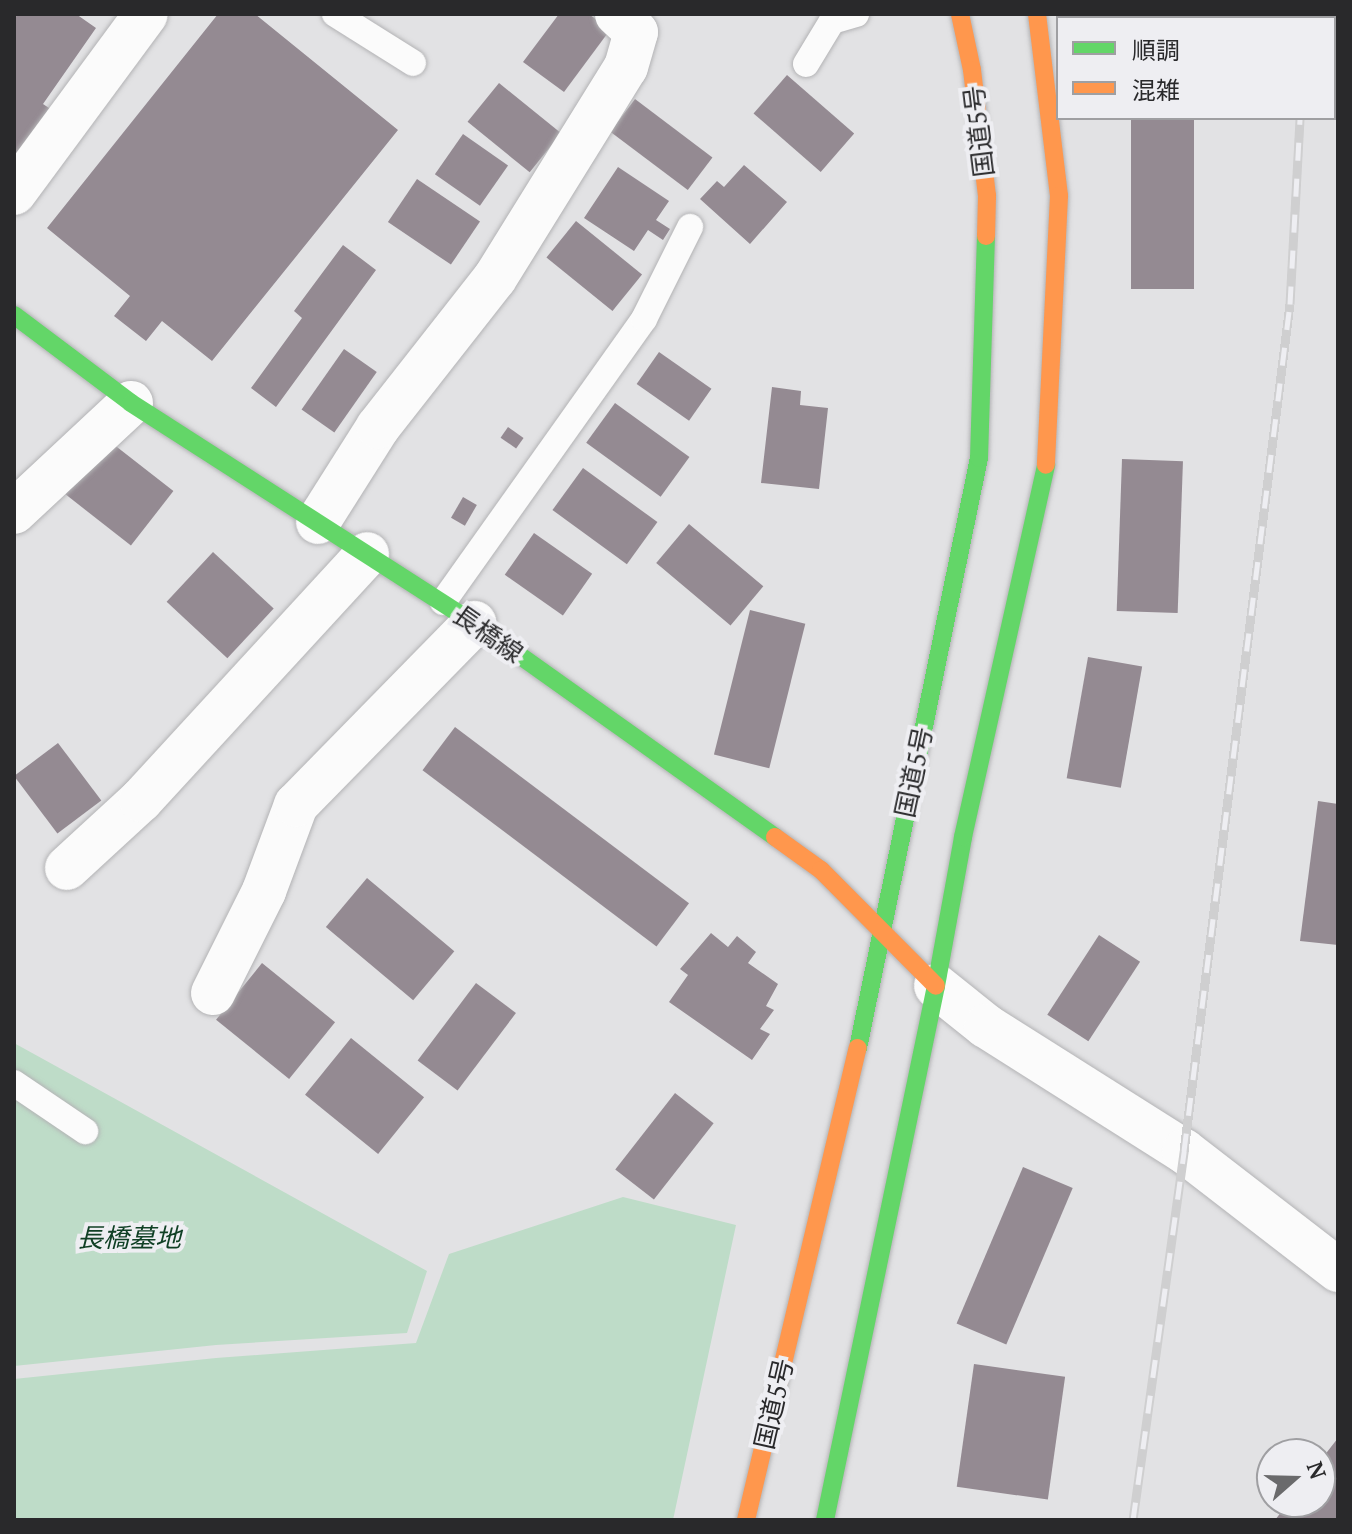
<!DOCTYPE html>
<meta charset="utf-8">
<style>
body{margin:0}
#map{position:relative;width:1352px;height:1534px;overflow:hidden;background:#e2e2e4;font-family:"PT Serif","Noto Sans JP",serif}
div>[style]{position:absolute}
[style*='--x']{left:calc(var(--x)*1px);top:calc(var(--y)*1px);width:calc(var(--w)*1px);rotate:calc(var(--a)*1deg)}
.green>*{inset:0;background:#bedcc8}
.building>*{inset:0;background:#948a92;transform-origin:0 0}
.roads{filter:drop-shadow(0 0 2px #b3b3b5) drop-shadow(0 0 2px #b3b3b5)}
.lane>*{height:26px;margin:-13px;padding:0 13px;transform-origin:13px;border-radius:13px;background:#fbfbfb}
.street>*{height:44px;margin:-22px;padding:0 22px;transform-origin:22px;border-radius:22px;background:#fbfbfb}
.fast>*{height:18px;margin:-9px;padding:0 9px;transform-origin:9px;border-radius:9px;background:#63d668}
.slow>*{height:18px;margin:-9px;padding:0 9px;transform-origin:9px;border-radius:9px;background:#ff974d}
.rail>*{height:9px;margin-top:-4.5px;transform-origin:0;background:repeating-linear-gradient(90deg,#eeeef2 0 18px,#cfcfd0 0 36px);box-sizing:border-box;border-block:2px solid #cfcfd0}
span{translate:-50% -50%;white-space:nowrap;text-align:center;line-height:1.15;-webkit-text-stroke:8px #eeeef2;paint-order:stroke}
.street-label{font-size:26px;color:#29292b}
.park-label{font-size:26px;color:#104025;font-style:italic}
.frame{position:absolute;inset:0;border:16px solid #29292b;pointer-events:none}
.legend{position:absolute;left:1056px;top:16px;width:280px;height:104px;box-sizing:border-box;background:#eeeef2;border:2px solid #9f9fa2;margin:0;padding:10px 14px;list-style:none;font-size:24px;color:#29292b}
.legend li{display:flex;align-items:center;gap:16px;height:40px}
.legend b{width:40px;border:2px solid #9f9fa2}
.north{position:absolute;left:1256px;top:1438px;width:80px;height:80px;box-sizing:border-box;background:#eeeef2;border:2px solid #9f9fa2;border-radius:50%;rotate:70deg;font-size:22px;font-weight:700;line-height:32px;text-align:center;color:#29292b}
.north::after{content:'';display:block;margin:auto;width:28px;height:36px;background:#6a6a6c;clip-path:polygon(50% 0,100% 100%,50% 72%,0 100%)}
</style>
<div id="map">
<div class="green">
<div style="clip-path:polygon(14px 1043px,427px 1271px,407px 1333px,216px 1345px,14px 1366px)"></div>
<div style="clip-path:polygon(623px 1197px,736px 1225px,673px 1520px,14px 1520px,14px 1379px,216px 1358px,416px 1343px,449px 1254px)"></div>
</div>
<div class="building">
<div style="clip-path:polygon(18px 14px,76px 14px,96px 28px,43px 104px,52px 110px,14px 165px,14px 19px)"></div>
<div style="clip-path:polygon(218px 14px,255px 14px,398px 130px,212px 361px,162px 321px,146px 341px,114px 316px,130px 296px,47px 228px)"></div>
<div style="clip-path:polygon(559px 14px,589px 14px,610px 30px,564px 92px,523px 62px)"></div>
<div style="left:1132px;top:14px;width:67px;height:4px"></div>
<div style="left:787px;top:75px;width:89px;height:51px;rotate:41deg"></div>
<div style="left:499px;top:83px;width:80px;height:50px;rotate:39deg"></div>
<div style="left:635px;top:99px;width:97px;height:41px;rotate:37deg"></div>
<div style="left:1131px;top:118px;width:63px;height:171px"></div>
<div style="left:463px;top:134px;width:55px;height:49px;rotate:35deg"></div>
<div style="clip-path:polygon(744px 165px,787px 202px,750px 244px,700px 199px,717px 181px,724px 187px)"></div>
<div style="clip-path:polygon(618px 167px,669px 201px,656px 220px,670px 229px,663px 240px,648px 230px,634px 251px,584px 218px)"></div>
<div style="left:417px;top:179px;width:76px;height:52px;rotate:34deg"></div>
<div style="left:576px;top:221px;width:85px;height:47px;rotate:39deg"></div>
<div style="clip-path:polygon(343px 245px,376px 270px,276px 407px,251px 388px,302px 318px,294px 311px)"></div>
<div style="left:344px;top:349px;width:40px;height:74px;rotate:35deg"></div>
<div style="left:659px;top:352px;width:64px;height:39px;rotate:35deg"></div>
<div style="clip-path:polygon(772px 387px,801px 391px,800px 405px,828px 408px,819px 489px,761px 483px)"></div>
<div style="left:615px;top:403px;width:92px;height:49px;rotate:36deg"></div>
<div style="left:508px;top:427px;width:19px;height:13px;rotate:35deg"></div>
<div style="left:108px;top:440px;width:83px;height:69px;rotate:38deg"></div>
<div style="left:1122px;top:459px;width:61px;height:152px;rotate:2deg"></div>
<div style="left:583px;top:468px;width:92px;height:52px;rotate:36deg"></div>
<div style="left:463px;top:497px;width:16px;height:24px;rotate:30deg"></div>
<div style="left:689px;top:524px;width:97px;height:51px;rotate:40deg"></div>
<div style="left:534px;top:533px;width:71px;height:51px;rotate:35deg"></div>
<div style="left:213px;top:552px;width:83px;height:68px;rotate:43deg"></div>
<div style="left:750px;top:610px;width:57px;height:149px;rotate:14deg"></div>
<div style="left:1088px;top:657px;width:55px;height:123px;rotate:10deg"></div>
<div style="left:455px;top:727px;width:293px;height:54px;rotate:37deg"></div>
<div style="left:58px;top:743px;width:72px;height:55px;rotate:53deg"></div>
<div style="clip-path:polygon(1318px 801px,1338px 804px,1338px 945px,1300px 941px)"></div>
<div style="left:367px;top:878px;width:114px;height:64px;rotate:40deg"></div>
<div style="clip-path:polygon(711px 933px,728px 947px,737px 936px,756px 952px,748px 963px,778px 984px,766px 1006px,774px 1010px,760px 1029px,770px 1034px,752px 1060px,669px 1002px,688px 975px,680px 969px)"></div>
<div style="left:1099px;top:935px;width:49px;height:95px;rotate:33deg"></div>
<div style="left:262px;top:963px;width:94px;height:73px;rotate:39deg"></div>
<div style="left:476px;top:983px;width:50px;height:97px;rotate:37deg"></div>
<div style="left:351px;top:1038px;width:94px;height:73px;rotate:39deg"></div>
<div style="left:675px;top:1093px;width:49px;height:97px;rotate:38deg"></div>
<div style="left:1023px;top:1167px;width:54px;height:170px;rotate:23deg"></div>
<div style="left:974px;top:1364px;width:92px;height:124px;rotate:8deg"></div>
<div style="clip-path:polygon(1338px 1438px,1338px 1520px,1275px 1520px,1289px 1502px,1320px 1502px,1320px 1461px)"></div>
</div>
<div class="roads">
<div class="lane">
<div style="--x:335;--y:14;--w:92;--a:32.1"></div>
<div style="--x:806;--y:64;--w:50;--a:-58.8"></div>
<div style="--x:832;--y:21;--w:25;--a:-16"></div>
<div style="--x:443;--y:602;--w:347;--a:-54.6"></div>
<div style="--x:644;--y:319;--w:103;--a:-63.4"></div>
<div style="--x:14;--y:1083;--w:86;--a:34.1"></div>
</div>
<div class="street">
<div style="--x:14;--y:193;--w:222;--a:-53.6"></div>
<div style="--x:14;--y:512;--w:160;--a:-43"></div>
<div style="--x:318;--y:522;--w:112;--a:-57.7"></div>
<div style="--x:378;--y:427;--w:189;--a:-51.9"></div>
<div style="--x:495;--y:278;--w:248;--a:-58.2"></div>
<div style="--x:626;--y:67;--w:36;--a:-74"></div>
<div style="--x:636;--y:32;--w:26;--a:-137"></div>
<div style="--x:67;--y:868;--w:100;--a:-42.6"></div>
<div style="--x:141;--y:800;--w:334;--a:-47.4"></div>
<div style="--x:936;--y:986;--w:64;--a:38.7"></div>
<div style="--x:986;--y:1026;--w:234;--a:32.3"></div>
<div style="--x:1184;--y:1151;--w:195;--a:37.7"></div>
<div style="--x:213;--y:993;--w:114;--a:-63.4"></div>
<div style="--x:264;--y:891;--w:92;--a:-69.6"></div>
<div style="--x:296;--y:805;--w:255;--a:-45.6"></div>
</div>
<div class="fast">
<div style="--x:14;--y:315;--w:146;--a:36.9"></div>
<div style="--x:131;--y:403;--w:407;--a:32.7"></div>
<div style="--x:474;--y:623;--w:369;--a:35.4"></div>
<div style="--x:858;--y:1048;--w:602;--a:-78.41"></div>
<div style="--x:979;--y:458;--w:222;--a:-88.2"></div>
<div style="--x:825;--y:1520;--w:545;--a:-78.26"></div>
<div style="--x:936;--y:986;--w:151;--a:-79.7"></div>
<div style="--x:963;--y:837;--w:381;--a:-77.4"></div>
</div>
<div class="slow">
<div style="--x:960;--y:14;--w:57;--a:77.9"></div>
<div style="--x:972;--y:70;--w:127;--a:83.2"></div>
<div style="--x:987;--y:196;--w:40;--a:91.4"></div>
<div style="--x:1037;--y:14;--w:183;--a:83.1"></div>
<div style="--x:1059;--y:196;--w:269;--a:92.8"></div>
<div style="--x:775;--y:837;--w:57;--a:35.7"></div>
<div style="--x:821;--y:870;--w:163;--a:45.2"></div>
<div style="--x:746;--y:1520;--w:485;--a:-76.7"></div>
</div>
</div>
<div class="rail">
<div style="--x:1305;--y:18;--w:4;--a:-90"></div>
<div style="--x:1133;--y:1520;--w:373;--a:-82.1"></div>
<div style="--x:1184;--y:1151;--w:854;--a:-82.87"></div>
<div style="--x:1290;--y:304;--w:186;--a:-86.9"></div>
</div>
<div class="street-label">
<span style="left:979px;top:131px;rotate:-97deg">国道5号</span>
<span style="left:488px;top:634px;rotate:35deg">長橋線</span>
<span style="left:914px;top:772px;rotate:-78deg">国道5号</span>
<span style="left:774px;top:1404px;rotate:-77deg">国道5号</span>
</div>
<div class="park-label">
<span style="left:129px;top:1238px">長橋墓地</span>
</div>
<div class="frame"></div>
<ul class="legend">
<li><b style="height:10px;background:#63d668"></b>順調</li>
<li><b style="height:10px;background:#ff974d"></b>混雑</li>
</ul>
<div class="north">N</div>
</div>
